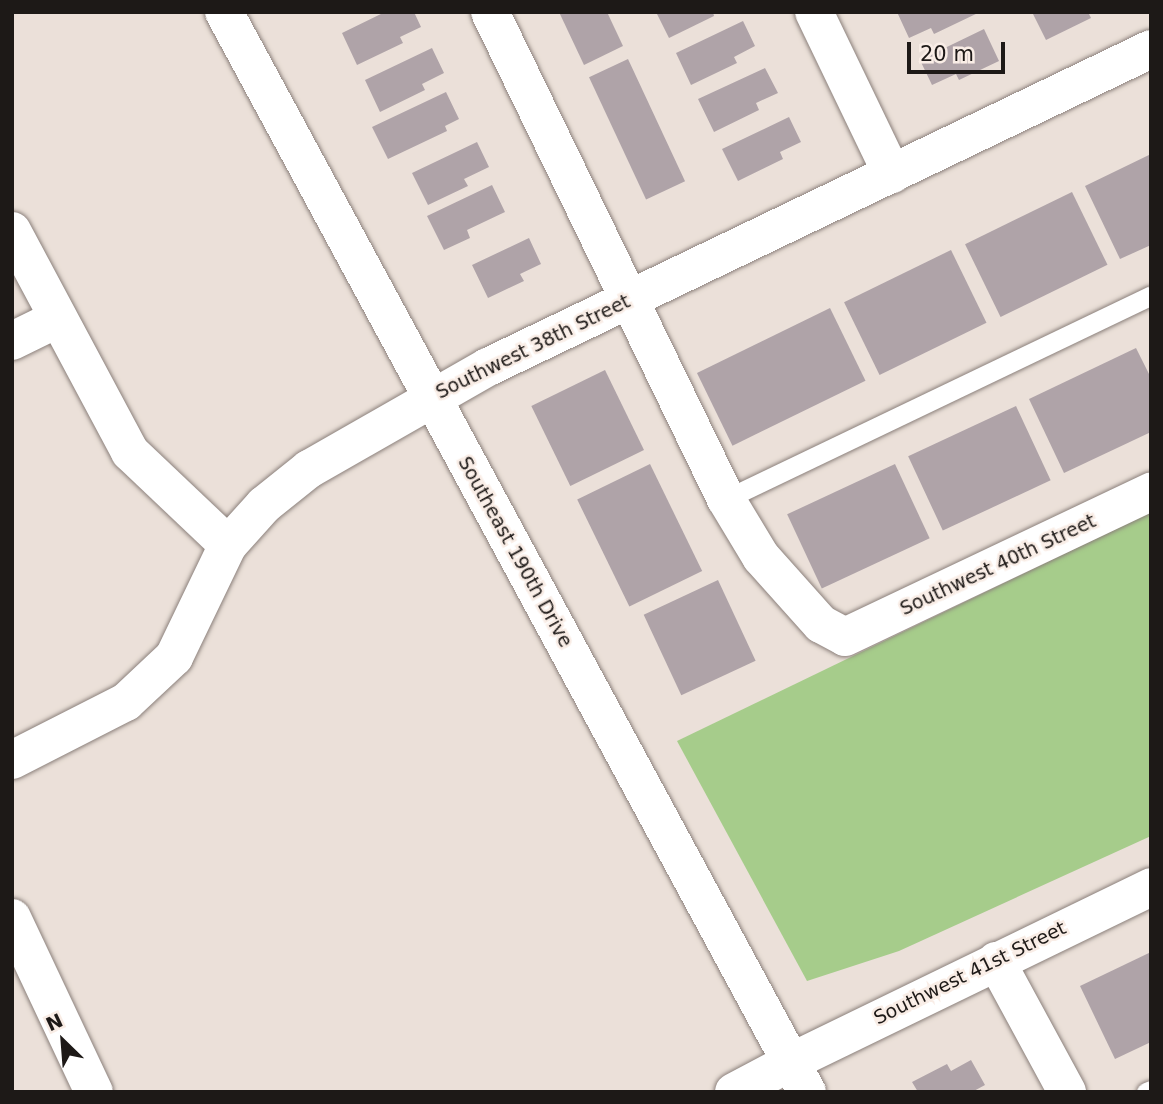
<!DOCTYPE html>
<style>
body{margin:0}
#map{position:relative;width:1163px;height:1104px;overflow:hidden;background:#ebe0d9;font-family:"DejaVu Sans",sans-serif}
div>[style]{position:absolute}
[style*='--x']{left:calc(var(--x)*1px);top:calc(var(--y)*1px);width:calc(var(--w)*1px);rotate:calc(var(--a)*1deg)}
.green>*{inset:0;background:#a6cc8b}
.building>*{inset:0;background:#afa3a8;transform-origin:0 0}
.roads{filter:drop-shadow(0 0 2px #8b807b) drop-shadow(0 0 2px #8b807b)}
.service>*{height:19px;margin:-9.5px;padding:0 9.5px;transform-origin:9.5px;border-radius:9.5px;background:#fff}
.minor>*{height:38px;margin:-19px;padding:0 19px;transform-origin:19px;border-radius:19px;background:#fff}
.tertiary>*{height:38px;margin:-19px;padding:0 19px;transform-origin:19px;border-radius:19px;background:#fff}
.secondary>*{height:38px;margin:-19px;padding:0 19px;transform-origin:19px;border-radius:19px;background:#fff}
span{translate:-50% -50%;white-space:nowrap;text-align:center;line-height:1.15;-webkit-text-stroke:5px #f9ede6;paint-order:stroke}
.street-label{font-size:19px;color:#1d1917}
.frame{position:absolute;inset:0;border:14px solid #1d1917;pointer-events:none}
.north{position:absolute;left:28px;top:1006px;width:70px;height:70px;-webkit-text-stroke:5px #f9ede6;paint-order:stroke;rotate:335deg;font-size:19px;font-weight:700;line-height:28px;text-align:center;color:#1d1917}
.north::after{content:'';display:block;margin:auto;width:24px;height:32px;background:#1d1917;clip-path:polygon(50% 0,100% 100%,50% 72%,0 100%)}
.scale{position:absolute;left:907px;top:42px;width:98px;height:32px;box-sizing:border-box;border:4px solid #1d1917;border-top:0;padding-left:9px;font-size:21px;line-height:24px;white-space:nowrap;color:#1d1917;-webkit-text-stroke:5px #f9ede6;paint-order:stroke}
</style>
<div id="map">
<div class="green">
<div style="clip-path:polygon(1151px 512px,1151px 836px,899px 951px,807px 981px,677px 741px)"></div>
</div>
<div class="building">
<div style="clip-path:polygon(385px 12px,414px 12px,421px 27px,400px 37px,403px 43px,357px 65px,342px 33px)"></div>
<div style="clip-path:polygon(559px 12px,607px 12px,623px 46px,584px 65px)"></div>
<div style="clip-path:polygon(656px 12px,713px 12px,714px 16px,669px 38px)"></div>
<div style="clip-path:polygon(897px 12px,980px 12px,934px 34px,931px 28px,909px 38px)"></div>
<div style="clip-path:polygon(1032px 12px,1088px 12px,1091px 18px,1046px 40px)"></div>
<div style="clip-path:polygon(743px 21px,755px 46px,734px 57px,737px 63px,691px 85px,676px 53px)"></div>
<div style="clip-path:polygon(984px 29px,999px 61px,959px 80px,956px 74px,932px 85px,920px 60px)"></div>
<div style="clip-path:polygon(432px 48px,444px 73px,422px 84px,425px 90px,380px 112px,365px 80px)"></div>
<div style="left:628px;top:59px;width:135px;height:43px;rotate:65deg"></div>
<div style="clip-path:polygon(765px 68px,778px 93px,756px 103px,759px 110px,714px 132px,698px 99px)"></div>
<div style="clip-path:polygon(446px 92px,459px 119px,445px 126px,447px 131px,388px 159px,372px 127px)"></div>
<div style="clip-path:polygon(789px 117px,801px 142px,780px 152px,783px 159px,738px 181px,722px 149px)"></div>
<div style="clip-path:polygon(477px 142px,489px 167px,464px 179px,468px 186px,428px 205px,412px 173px)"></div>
<div style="clip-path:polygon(1151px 154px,1151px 245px,1120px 259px,1085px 186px)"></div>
<div style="clip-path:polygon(492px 185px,505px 212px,467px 230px,470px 238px,444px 250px,427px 216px)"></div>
<div style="left:1072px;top:192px;width:81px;height:119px;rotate:64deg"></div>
<div style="clip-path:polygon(529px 238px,541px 264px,520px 274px,524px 281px,488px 298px,472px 265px)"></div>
<div style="left:951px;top:250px;width:81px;height:119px;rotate:64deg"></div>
<div style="left:830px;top:308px;width:81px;height:148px;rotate:64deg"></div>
<div style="clip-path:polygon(1136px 348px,1151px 378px,1151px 432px,1064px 473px,1029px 399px)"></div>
<div style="left:605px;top:370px;width:89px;height:82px;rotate:64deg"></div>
<div style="left:1016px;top:406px;width:82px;height:119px;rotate:65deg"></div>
<div style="left:650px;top:464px;width:119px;height:81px;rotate:64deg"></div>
<div style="left:895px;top:464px;width:82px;height:119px;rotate:65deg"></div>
<div style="left:718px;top:580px;width:89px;height:82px;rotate:65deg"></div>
<div style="clip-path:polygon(1151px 952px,1151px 1042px,1115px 1059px,1080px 986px)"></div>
<div style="clip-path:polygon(971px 1060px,985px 1085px,972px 1092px,918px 1092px,912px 1082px,947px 1064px,951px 1071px)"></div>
</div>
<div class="roads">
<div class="service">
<div style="--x:726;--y:499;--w:471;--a:-25.6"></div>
<div style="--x:1146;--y:1092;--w:5;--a:-22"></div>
</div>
<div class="minor">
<div style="--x:490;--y:12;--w:541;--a:64.15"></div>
<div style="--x:726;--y:499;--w:68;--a:58.9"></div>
<div style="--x:761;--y:557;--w:90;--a:48.2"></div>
<div style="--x:821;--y:624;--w:27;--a:28"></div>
<div style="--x:845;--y:637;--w:339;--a:-25.4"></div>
<div style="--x:814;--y:12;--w:180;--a:64.3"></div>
<div style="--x:12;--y:231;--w:251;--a:61.9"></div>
<div style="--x:130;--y:452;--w:135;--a:43.5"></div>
<div style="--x:12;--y:341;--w:50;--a:-26.1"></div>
<div style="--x:12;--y:760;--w:128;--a:-27"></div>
<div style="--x:126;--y:702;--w:66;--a:-43.2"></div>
<div style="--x:174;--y:657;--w:124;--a:-64.3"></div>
<div style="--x:228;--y:545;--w:54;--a:-48"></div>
<div style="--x:264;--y:505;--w:58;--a:-38.7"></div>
<div style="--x:309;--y:469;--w:206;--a:-29.7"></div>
<div style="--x:488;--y:367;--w:735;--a:-25.62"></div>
<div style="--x:12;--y:918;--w:192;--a:64.8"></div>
<div style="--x:996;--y:961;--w:149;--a:61.5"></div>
<div style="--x:791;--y:1062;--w:400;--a:-25.9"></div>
</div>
<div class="tertiary">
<div style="--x:734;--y:1092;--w:64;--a:-27.8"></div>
</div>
<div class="secondary">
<div style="--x:224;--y:12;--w:1227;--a:61.64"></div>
</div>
</div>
<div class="street-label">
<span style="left:533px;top:347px;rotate:-26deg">Southwest 38th Street</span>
<span style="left:515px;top:552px;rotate:61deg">Southeast 190th Drive</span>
<span style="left:998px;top:565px;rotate:-25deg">Southwest 40th Street</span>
<span style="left:970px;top:973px;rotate:-26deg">Southwest 41st Street</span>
</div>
<div class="frame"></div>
<div class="north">N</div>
<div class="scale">20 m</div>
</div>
